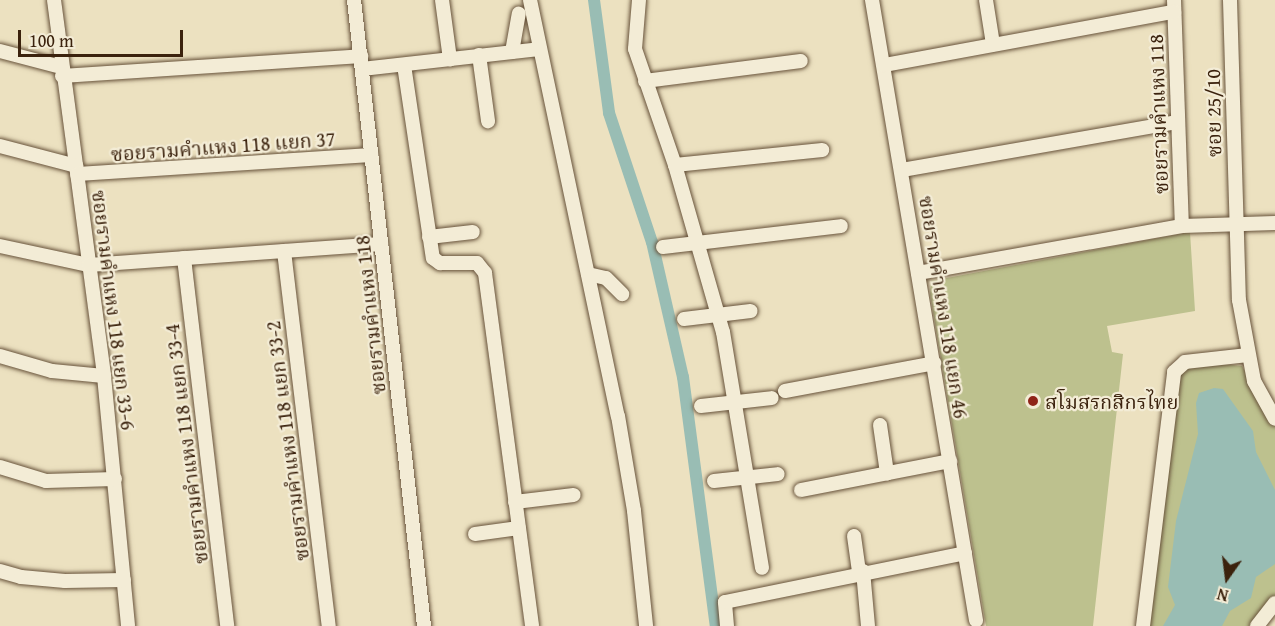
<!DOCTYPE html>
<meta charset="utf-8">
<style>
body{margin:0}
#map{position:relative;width:1275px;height:626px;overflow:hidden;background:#ece1c0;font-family:"Gentium Book Plus","Noto Serif Thai",serif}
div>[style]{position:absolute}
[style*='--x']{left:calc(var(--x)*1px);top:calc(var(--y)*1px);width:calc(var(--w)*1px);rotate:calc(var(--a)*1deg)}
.green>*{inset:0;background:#bdc18e}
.water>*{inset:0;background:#99bdb4}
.canal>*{height:12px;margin:-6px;padding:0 6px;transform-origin:6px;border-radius:6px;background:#99bdb4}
.roads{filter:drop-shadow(0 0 2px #67523a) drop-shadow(0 0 2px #67523a)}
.street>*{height:14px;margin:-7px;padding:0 7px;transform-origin:7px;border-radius:7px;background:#f3ecd6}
.dots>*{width:16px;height:16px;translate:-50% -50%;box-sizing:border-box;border:3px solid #f3ecd6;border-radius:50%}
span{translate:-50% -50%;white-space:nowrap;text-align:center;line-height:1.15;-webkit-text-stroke:4.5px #f3ecd6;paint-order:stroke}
.street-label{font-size:20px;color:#3b220d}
.poi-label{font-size:20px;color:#3b220d}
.left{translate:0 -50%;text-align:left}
.north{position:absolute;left:1197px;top:548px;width:60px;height:60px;-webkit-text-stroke:4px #f3ecd6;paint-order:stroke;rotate:194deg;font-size:16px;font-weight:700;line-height:24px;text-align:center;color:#3b220d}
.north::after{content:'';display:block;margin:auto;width:21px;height:27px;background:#3b220d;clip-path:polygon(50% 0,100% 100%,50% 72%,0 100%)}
.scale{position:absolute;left:18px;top:30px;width:165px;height:27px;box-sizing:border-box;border:3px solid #3b220d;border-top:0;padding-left:8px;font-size:18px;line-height:21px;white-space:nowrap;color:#3b220d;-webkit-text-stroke:4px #f3ecd6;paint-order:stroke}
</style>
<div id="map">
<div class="green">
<div style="clip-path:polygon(1190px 232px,1195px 311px,1107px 326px,1112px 352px,1123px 354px,1093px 626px,986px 626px,930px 294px,931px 281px)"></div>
<div style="clip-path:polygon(1214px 363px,1242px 366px,1275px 426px,1275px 598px,1251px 626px,1148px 626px,1177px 376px,1183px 368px)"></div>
</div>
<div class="water">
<div style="clip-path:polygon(1214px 388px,1223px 389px,1253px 431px,1256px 452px,1275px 490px,1275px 564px,1256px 577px,1251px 598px,1230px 611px,1222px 626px,1163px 626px,1175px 605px,1168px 587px,1176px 521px,1198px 434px,1196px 403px,1199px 393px)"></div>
</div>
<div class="canal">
<div style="--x:594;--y:0;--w:114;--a:82.4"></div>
<div style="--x:609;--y:113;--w:136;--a:71.6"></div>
<div style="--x:652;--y:242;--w:139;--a:77.1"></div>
<div style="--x:683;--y:377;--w:251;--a:82.5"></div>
</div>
<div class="roads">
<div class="street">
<div style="--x:54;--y:0;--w:379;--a:82.4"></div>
<div style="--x:104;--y:376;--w:251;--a:84.5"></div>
<div style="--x:354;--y:0;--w:630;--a:83.62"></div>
<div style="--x:442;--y:0;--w:60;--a:82.3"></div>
<div style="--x:530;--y:0;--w:425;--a:78.1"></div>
<div style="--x:618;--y:416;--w:96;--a:80.4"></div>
<div style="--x:634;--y:511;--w:116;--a:84"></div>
<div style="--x:639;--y:0;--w:49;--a:94.7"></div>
<div style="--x:635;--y:49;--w:123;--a:71"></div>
<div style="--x:675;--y:165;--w:174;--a:74"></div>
<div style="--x:723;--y:332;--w:239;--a:80.6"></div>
<div style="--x:872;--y:0;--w:629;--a:80.48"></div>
<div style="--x:986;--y:0;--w:45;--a:81"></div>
<div style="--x:1174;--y:0;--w:226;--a:88"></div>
<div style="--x:1230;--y:0;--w:300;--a:88.3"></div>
<div style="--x:1239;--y:300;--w:82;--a:79.5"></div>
<div style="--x:1254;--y:381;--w:43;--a:61.1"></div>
<div style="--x:0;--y:51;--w:63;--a:14.7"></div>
<div style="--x:512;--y:52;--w:39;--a:-80"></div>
<div style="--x:479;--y:55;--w:67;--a:82.2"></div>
<div style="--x:404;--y:65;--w:195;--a:81.5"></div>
<div style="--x:433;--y:258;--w:9;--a:36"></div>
<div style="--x:440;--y:263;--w:37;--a:0"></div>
<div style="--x:477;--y:263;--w:13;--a:51"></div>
<div style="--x:485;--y:273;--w:356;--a:82.4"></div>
<div style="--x:884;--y:65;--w:295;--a:-10.4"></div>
<div style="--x:362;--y:69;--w:178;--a:-6.4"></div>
<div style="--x:62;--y:76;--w:300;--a:-3.8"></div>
<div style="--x:645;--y:81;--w:157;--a:-7.3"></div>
<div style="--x:0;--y:146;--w:79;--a:14.7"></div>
<div style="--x:675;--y:165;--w:148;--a:-5.8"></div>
<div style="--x:902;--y:170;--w:280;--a:-9.9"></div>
<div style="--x:77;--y:174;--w:295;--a:-3.7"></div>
<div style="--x:429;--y:237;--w:44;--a:-6.5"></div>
<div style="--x:0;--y:246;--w:91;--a:12.1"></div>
<div style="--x:89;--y:265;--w:293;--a:-4.1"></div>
<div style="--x:663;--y:247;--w:179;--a:-6.7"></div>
<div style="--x:284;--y:251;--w:378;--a:83.2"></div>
<div style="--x:184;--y:258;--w:371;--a:83.3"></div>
<div style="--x:918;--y:273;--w:268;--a:-10.1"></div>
<div style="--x:1182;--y:226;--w:93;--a:-1.8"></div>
<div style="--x:588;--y:274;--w:18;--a:13"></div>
<div style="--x:606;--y:278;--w:23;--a:45"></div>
<div style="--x:684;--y:319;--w:67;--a:-6.8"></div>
<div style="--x:0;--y:356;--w:54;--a:16.1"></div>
<div style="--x:52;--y:371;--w:52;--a:5.5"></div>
<div style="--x:785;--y:391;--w:152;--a:-10.6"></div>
<div style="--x:701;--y:406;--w:71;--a:-6.4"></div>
<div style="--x:880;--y:425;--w:49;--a:81.7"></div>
<div style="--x:0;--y:467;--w:48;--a:16.9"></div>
<div style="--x:46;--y:481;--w:69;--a:-1.7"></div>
<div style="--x:714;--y:481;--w:64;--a:-6.2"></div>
<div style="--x:801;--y:490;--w:152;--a:-11"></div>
<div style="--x:515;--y:502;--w:59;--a:-6.8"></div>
<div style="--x:475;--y:534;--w:44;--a:-7.8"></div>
<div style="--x:854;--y:536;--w:36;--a:82"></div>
<div style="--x:0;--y:571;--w:22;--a:16"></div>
<div style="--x:21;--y:577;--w:44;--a:5.2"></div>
<div style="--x:65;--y:581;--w:59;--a:-1"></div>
<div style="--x:863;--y:571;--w:55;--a:84.8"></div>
<div style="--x:727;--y:626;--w:24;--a:-95"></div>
<div style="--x:725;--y:602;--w:245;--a:-11.5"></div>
<div style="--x:1143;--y:626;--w:256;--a:-83"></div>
<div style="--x:1174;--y:372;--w:15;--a:-42"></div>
<div style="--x:1185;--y:362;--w:63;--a:-6.3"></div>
<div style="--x:1257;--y:626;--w:29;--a:-52"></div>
</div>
</div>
<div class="dots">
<div style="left:1033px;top:401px;background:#8f2418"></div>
</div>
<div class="street-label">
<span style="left:1213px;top:113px;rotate:-91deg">ซอย 25/10</span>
<span style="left:1158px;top:114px;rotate:-92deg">ซอยรามคำแหง 118</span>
<span style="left:223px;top:146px;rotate:-4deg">ซอยรามคำแหง 118 แยก 37</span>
<span style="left:944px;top:307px;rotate:81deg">ซอยรามคำแหง 118 แยก 46</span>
<span style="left:114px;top:310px;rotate:83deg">ซอยรามคำแหง 118 แยก 33-6</span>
<span style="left:370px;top:315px;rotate:-96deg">ซอยรามคำแหง 118</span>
<span style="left:287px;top:441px;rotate:-97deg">ซอยรามคำแหง 118 แยก 33-2</span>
<span style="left:186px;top:444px;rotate:-97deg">ซอยรามคำแหง 118 แยก 33-4</span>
</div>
<div class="poi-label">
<span class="left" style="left:1045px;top:401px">สโมสรกสิกรไทย</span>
</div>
<div class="north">N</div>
<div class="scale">100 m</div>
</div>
